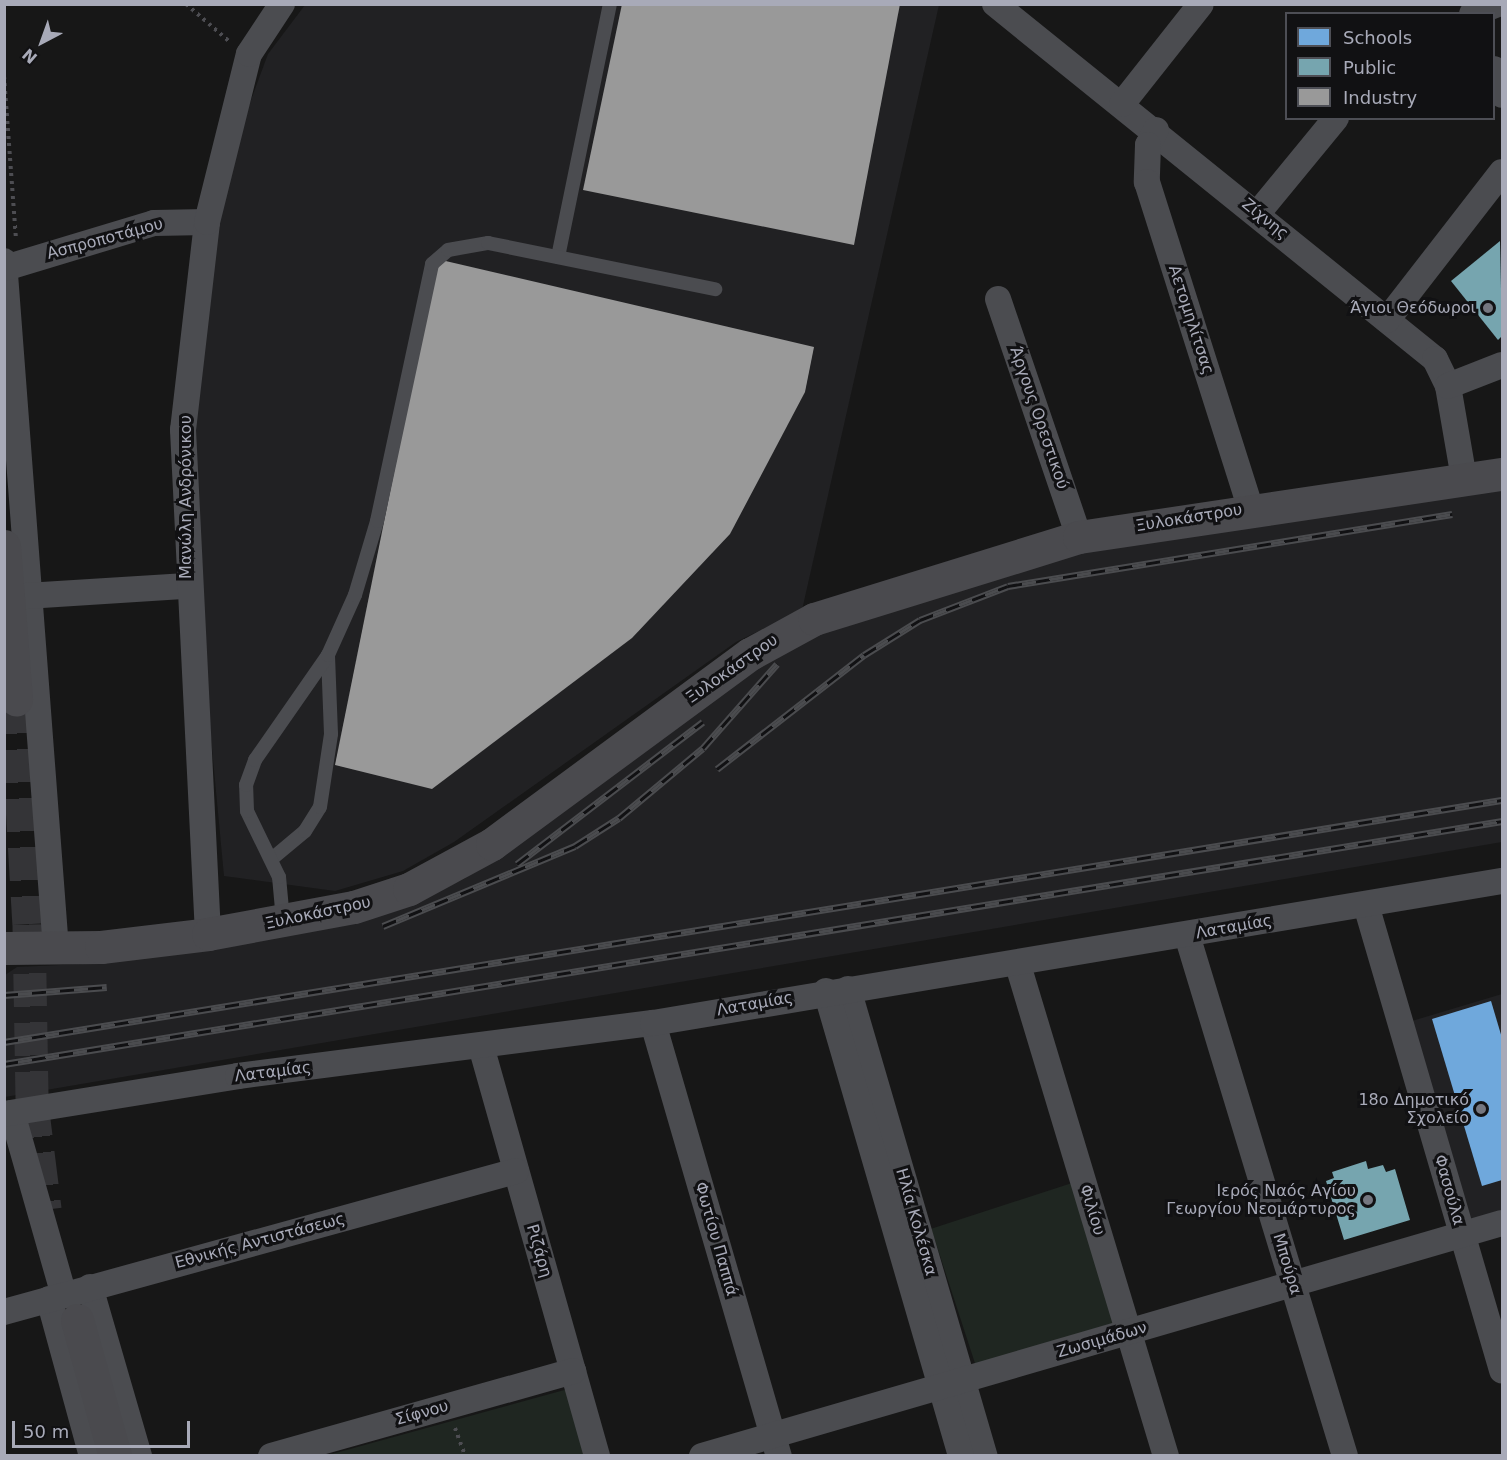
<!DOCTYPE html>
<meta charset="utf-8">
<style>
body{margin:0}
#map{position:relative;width:1507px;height:1460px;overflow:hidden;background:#171717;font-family:"DejaVu Sans",sans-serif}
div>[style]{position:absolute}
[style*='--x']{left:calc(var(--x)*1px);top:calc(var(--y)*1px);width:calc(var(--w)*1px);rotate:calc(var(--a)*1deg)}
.built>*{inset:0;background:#212123}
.green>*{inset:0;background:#1f2621;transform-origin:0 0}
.schools>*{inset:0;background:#6fa8dc}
.public>*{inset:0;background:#76a5af}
.industry>*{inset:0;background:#999}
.secondary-tunnel>*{height:33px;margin-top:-16.5px;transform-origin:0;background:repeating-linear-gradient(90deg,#343437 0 33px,transparent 0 49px)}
.path>*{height:4px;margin-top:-2px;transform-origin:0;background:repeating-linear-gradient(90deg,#4d4d52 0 3px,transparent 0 7.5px)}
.lane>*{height:14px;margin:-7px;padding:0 7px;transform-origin:7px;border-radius:7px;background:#4b4c50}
.street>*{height:26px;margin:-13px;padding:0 13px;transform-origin:13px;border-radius:13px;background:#4b4c50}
.secondary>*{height:33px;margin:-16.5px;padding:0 16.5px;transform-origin:16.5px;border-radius:16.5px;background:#4a4a4e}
.rail>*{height:7px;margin-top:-3.5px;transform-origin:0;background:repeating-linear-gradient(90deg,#111113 0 14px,#4b4c4f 0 28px);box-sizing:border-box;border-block:2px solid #4b4c4f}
.dots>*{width:16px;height:16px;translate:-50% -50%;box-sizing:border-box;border:3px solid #111113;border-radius:50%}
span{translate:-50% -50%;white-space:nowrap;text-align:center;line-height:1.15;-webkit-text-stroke:6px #111113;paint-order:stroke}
.street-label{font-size:16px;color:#a8aab8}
.poi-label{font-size:16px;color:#a8aab8}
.right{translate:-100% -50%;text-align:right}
.frame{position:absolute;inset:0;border:6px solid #a8aab8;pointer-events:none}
.legend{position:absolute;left:1285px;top:12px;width:210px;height:108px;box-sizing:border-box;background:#111113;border:2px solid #4d4e55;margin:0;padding:8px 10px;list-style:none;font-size:18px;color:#a8aab8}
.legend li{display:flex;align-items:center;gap:12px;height:30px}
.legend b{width:30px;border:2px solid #4d4e55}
.north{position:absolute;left:12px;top:12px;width:60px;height:60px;-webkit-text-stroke:4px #111113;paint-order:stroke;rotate:221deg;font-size:16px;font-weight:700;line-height:24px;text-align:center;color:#a8aab8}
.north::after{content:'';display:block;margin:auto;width:21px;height:27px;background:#a8aab8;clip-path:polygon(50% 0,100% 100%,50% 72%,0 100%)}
.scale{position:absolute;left:12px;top:1421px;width:178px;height:27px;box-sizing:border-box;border:3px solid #a8aab8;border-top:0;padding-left:8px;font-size:18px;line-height:21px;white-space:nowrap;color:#a8aab8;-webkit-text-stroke:4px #111113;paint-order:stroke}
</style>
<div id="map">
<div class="built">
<div style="clip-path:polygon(305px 5px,939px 5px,802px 610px,736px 642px,454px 842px,403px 871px,335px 891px,224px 876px,195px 568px,191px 454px,214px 200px,268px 54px)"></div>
<div style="clip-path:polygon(1502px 486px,1502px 842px,5px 1097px,5px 975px,17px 967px,104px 963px,431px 894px,464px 879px,768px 660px,814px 635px,1070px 553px)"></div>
<div style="clip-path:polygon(1502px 994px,1502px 1214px,1472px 1223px,1412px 1021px)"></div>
</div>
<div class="green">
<div style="left:1072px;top:1183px;width:146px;height:148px;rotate:72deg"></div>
<div style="clip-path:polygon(568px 1389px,586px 1455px,332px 1454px)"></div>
</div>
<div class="schools">
<div style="clip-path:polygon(1491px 1001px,1502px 1038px,1502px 1180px,1482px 1186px,1432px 1019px)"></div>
</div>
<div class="public">
<div style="clip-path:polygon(1500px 241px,1502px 336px,1498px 340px,1451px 281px)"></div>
<div style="clip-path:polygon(1366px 1161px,1368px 1169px,1383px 1165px,1386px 1172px,1395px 1169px,1410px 1220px,1344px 1240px,1326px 1181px,1334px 1178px,1332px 1172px)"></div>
</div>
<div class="industry">
<div style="clip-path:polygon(622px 4px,900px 4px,854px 245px,583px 190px)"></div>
<div style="clip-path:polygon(437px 259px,814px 347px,805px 392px,730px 534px,632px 638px,432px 789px,335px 765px)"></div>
</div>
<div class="secondary-tunnel">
<div style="--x:16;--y:700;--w:224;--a:86.7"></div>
<div style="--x:29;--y:924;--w:180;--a:89"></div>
<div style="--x:32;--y:1104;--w:106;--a:82.9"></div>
</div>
<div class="path">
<div style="--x:186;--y:4;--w:58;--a:40.8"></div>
<div style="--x:4;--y:76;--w:163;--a:85.8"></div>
<div style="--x:455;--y:1428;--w:30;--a:70"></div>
</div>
<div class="lane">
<div style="--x:558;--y:257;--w:258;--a:-78.4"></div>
<div style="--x:274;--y:857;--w:40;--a:-40"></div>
<div style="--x:305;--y:831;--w:28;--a:-58"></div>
<div style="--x:320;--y:807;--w:74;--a:-81.4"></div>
<div style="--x:331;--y:734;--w:79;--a:-92.2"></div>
<div style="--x:283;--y:920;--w:43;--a:-95.3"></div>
<div style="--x:279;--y:877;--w:73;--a:-115.9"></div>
<div style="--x:247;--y:811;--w:26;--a:-92"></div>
<div style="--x:246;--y:785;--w:27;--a:-70"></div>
<div style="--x:255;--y:760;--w:128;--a:-55.2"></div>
<div style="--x:328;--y:655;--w:66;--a:-65.8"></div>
<div style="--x:355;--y:595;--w:77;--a:-73.4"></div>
<div style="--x:377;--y:521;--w:263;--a:-77.9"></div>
<div style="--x:432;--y:264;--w:21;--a:-41"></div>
<div style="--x:448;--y:250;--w:41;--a:-9.9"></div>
<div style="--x:488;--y:243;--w:232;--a:11.5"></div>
</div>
<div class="street">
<div style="--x:995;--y:4;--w:565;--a:38.9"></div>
<div style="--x:1435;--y:359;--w:30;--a:64"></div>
<div style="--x:1448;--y:386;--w:94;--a:80.2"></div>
<div style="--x:1472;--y:14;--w:28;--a:-21"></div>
<div style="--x:1494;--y:69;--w:27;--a:73"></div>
<div style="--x:1122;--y:104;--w:127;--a:-51.7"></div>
<div style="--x:1156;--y:130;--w:17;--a:118"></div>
<div style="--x:1148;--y:145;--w:37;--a:92"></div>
<div style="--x:1147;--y:182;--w:343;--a:72.4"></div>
<div style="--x:1258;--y:213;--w:123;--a:-50.6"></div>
<div style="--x:4;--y:261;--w:690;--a:85.68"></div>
<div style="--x:5;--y:268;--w:156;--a:-16.8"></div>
<div style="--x:154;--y:223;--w:53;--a:-1.1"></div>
<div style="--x:998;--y:299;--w:251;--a:71.2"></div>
<div style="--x:1387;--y:320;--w:187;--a:-52.2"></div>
<div style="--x:1448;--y:386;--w:58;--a:-21.3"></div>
<div style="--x:26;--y:596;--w:161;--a:-3.6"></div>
<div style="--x:1366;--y:905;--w:485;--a:73.7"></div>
<div style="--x:208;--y:934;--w:505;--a:-92.84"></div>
<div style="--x:183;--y:430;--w:209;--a:-83.4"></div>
<div style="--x:207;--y:222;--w:173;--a:-76"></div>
<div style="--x:249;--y:54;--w:60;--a:-56.6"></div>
<div style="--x:1187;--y:935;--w:544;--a:73.13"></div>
<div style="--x:1018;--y:965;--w:513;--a:73.23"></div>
<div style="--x:848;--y:989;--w:487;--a:73.7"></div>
<div style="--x:826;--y:991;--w:484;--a:73.8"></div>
<div style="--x:653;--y:1023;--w:451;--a:73.8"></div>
<div style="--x:481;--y:1046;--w:426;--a:74.2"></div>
<div style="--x:12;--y:1113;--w:189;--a:74.1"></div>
<div style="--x:4;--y:1114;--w:237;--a:-9.2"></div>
<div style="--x:238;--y:1076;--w:418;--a:-7.3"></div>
<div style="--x:653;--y:1023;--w:861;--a:-9.5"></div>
<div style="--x:90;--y:1287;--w:176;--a:73.8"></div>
<div style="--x:49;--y:1299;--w:163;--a:74.7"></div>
<div style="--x:4;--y:1312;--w:531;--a:-15.4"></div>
<div style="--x:271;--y:1456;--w:314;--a:-15.7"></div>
<div style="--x:702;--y:1456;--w:833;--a:-16.24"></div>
</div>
<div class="secondary">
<div style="--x:4;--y:546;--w:154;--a:85.5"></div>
<div style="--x:6;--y:948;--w:95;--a:-0.6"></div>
<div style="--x:101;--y:947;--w:108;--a:-6.9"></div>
<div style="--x:208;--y:934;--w:148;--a:-10.5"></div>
<div style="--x:354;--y:907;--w:58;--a:-18.1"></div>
<div style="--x:409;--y:889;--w:94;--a:-28.5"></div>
<div style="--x:492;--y:844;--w:320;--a:-36.4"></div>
<div style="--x:750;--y:654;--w:73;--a:-28.7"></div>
<div style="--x:814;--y:619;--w:277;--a:-17.2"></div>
<div style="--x:1079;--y:537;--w:428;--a:-8.5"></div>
<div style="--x:77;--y:1320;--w:141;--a:74.4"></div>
</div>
<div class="rail">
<div style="--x:717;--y:769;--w:186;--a:-37.8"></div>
<div style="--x:864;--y:655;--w:66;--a:-32"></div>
<div style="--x:920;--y:620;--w:94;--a:-21.1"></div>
<div style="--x:1008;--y:586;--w:450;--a:-9.2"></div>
<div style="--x:517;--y:864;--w:234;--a:-37.4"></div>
<div style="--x:383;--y:926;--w:208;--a:-22.6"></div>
<div style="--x:575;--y:846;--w:52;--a:-32.5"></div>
<div style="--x:619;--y:818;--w:109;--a:-39.8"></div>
<div style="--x:703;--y:748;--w:112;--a:-48.6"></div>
<div style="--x:4;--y:995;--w:103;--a:-4.4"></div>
<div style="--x:4;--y:1042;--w:1517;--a:-9.18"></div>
<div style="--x:4;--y:1064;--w:1518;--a:-9.21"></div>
</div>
<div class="dots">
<div style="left:1488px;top:308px;background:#757780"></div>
<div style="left:1481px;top:1109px;background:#757780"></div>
<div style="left:1368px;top:1200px;background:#757780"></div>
</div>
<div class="street-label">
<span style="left:1265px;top:219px;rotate:39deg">Ζίχνης</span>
<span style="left:105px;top:239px;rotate:-15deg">Ασπροποτάμου</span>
<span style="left:1191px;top:320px;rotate:72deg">Αετομηλίτσας</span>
<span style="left:1039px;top:418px;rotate:71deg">Άργους Ορεστικού</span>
<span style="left:186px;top:497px;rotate:-90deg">Μανώλη Ανδρόνικου</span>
<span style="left:1189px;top:518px;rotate:-9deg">Ξυλοκάστρου</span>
<span style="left:732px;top:669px;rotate:-35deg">Ξυλοκάστρου</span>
<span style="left:318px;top:913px;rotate:-12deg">Ξυλοκάστρου</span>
<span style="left:1234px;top:927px;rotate:-10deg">Λαταμίας</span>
<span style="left:755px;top:1004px;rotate:-10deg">Λαταμίας</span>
<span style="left:273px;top:1072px;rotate:-7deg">Λαταμίας</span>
<span style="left:1449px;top:1190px;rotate:74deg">Φασούλα</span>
<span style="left:1092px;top:1210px;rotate:73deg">Φιλίου</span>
<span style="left:916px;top:1222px;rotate:74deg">Ηλία Κολέσκα</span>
<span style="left:716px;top:1239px;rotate:74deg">Φωτίου Παππά</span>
<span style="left:260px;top:1241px;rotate:-15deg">Εθνικής Αντιστάσεως</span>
<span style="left:539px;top:1251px;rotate:74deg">Ριζάρη</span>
<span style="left:1287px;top:1264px;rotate:73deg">Μπούρα</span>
<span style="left:1102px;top:1340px;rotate:-16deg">Ζωσιμάδων</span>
<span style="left:422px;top:1413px;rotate:-16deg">Σίφνου</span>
</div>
<div class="poi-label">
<span class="right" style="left:1476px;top:308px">Άγιοι Θεόδωροι</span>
<span class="right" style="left:1469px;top:1109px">18ο Δημοτικό<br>Σχολείο</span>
<span class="right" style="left:1356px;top:1200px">Ιερός Ναός Αγίου<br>Γεωργίου Νεομάρτυρος</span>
</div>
<div class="frame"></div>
<ul class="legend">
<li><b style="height:16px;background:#6fa8dc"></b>Schools</li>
<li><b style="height:16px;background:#76a5af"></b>Public</li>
<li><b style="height:16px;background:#999"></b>Industry</li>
</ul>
<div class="north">N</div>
<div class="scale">50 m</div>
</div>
